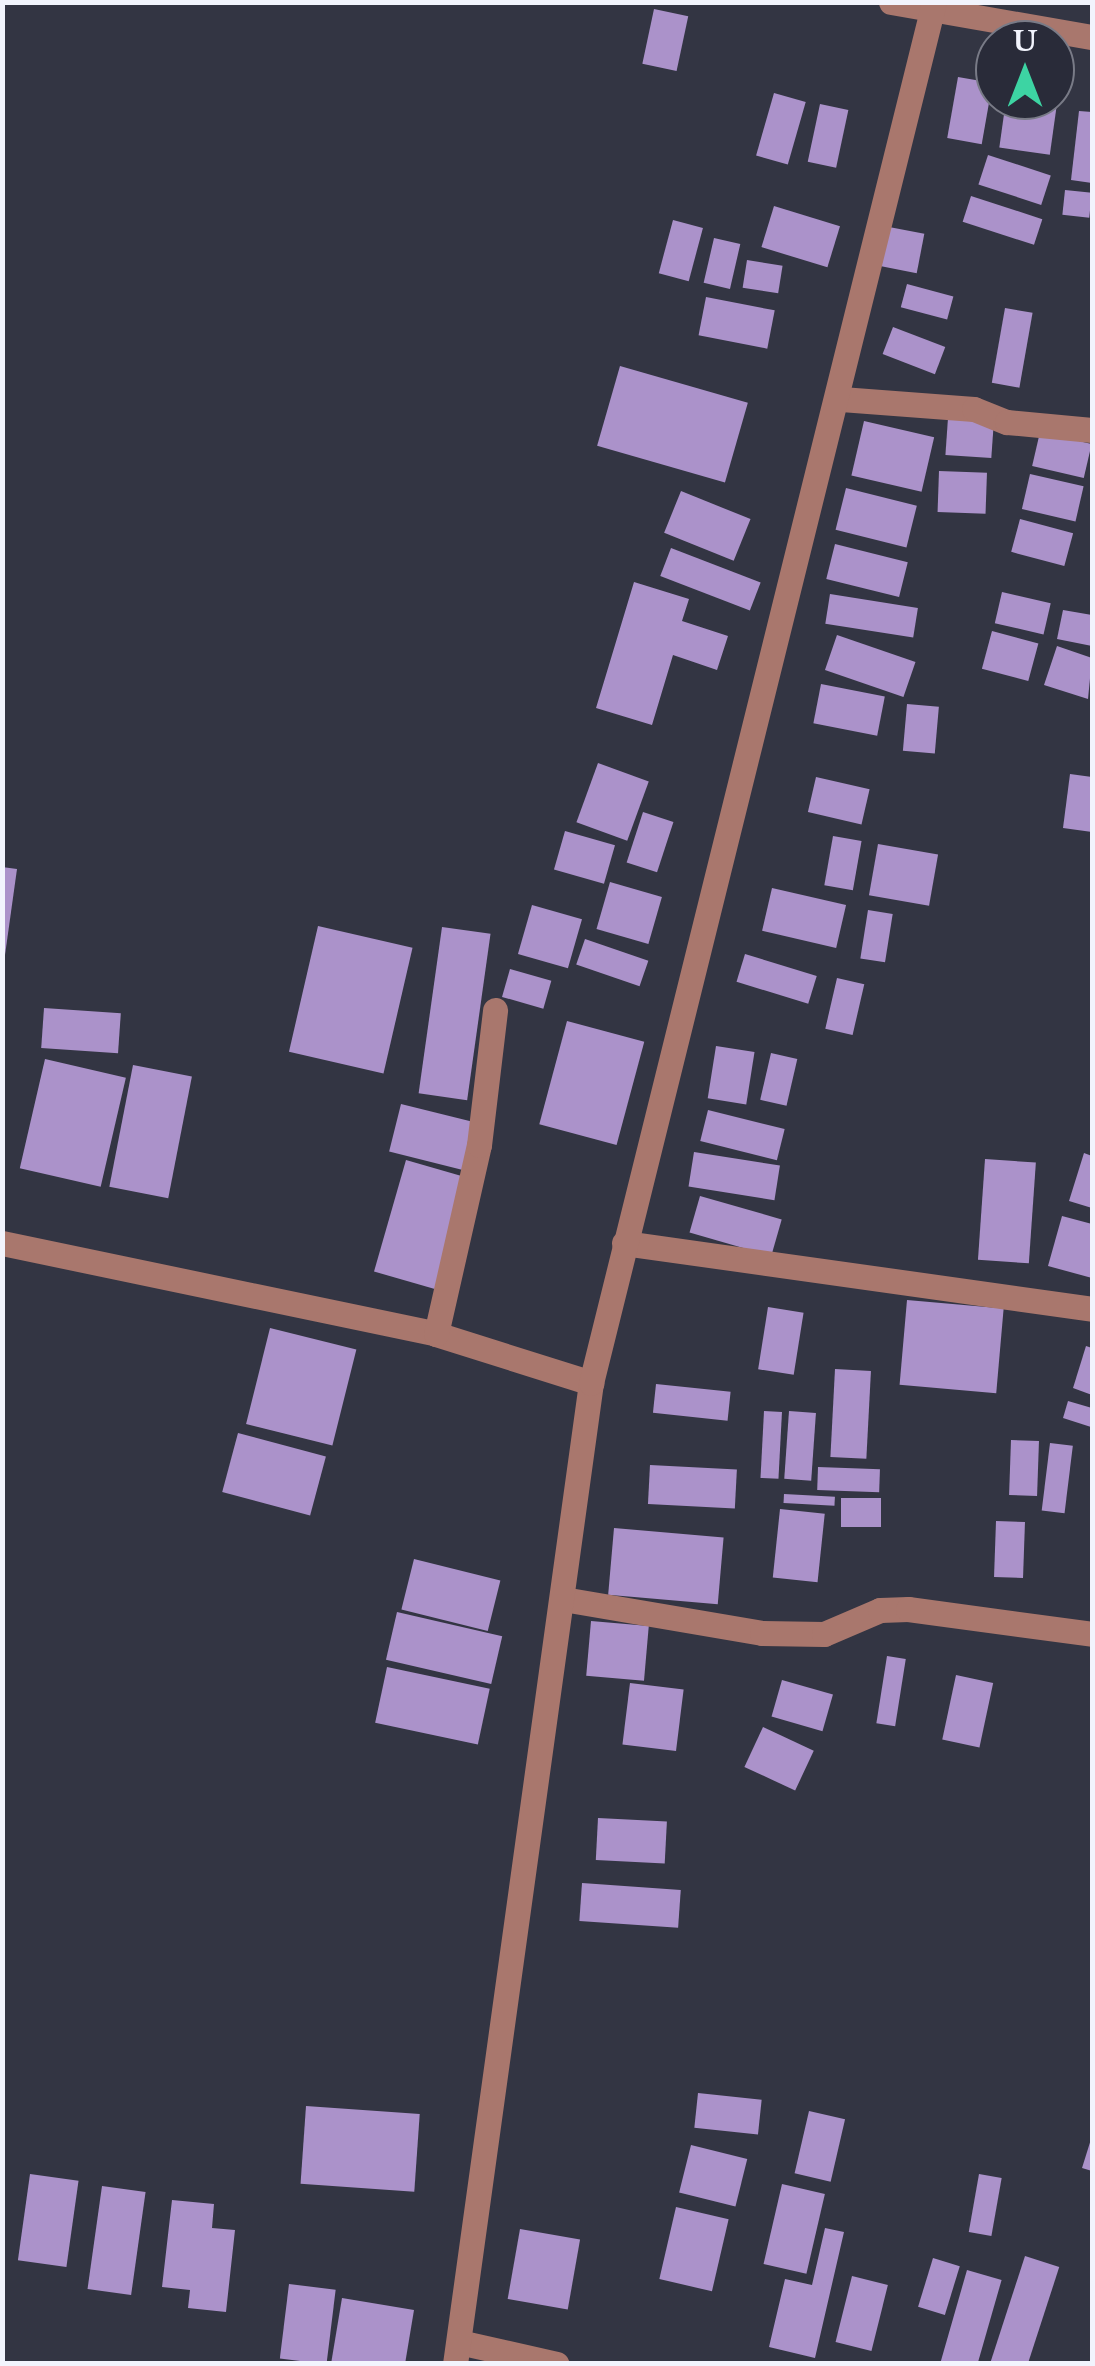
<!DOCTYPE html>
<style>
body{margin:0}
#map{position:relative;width:1095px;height:2366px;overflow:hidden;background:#333543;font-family:"Libre Baskerville",serif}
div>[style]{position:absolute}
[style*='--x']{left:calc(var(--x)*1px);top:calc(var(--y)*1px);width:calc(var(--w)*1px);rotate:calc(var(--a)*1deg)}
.building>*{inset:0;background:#ab92ca;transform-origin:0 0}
.minor>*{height:25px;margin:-12.5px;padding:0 12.5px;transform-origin:12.5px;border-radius:12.5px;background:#a9776d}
span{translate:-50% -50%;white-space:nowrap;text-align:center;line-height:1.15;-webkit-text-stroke:10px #292b39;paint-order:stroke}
.frame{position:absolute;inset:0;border:5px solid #f2f4fd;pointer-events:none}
.north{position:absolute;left:975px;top:20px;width:100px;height:100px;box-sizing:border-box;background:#292b39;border:2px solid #797b87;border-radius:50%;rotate:0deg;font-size:28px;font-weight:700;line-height:40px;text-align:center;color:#f2f4fd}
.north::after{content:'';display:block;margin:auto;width:35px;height:45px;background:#3dd4a3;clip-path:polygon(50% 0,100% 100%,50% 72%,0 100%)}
</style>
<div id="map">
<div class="building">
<div style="left:654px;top:9px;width:35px;height:56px;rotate:12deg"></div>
<div style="left:958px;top:77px;width:35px;height:62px;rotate:10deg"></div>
<div style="left:774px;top:93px;width:33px;height:65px;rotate:16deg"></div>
<div style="left:1006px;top:100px;width:51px;height:48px;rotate:8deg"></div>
<div style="left:820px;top:104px;width:29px;height:59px;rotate:12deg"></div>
<div style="clip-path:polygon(1079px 111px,1092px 112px,1092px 183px,1071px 180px)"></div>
<div style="left:988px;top:155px;width:66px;height:31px;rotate:18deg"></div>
<div style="left:1065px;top:190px;width:27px;height:25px;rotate:6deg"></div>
<div style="left:971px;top:196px;width:75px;height:27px;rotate:18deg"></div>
<div style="left:774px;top:206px;width:69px;height:43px;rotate:17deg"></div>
<div style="left:673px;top:220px;width:31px;height:55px;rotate:15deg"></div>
<div style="left:889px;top:227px;width:36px;height:40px;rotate:11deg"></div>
<div style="left:714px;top:238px;width:27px;height:46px;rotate:13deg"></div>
<div style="left:747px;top:260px;width:36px;height:28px;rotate:9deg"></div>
<div style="left:907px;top:284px;width:48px;height:24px;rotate:15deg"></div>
<div style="left:706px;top:297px;width:70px;height:39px;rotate:11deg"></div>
<div style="left:1005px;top:308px;width:28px;height:76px;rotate:10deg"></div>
<div style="left:893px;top:327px;width:56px;height:29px;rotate:21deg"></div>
<div style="left:620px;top:366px;width:133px;height:83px;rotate:16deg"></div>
<div style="left:948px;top:418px;width:46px;height:37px;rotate:4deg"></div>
<div style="left:864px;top:421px;width:72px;height:56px;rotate:13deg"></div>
<div style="left:1040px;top:432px;width:53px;height:35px;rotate:13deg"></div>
<div style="left:939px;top:471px;width:48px;height:41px;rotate:2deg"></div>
<div style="left:1030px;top:474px;width:55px;height:36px;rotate:13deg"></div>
<div style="left:846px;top:488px;width:73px;height:43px;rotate:14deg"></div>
<div style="left:681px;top:491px;width:75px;height:45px;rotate:22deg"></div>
<div style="left:1020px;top:519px;width:55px;height:34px;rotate:15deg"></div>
<div style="left:835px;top:544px;width:75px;height:36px;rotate:14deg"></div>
<div style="left:671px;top:548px;width:96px;height:30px;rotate:21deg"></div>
<div style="clip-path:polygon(634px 582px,689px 599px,682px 621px,728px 636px,717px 670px,673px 655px,652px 725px,596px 708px)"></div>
<div style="left:1002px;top:592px;width:50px;height:32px;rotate:13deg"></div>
<div style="left:830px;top:594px;width:89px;height:30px;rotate:9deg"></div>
<div style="clip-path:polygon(1063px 610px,1092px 615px,1092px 646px,1057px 639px)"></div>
<div style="left:992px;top:631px;width:48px;height:39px;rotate:15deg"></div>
<div style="left:837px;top:635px;width:83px;height:37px;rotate:19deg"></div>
<div style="clip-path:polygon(1057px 646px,1092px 658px,1088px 699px,1044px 685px)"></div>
<div style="left:821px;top:684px;width:65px;height:40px;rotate:11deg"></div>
<div style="left:907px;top:704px;width:32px;height:47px;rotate:5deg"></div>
<div style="left:598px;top:763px;width:54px;height:63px;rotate:20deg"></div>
<div style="clip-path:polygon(1070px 774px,1092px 777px,1092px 832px,1063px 828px)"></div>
<div style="left:816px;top:777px;width:55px;height:36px;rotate:13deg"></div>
<div style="left:643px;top:812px;width:32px;height:53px;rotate:18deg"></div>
<div style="left:565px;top:831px;width:52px;height:40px;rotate:16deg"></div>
<div style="left:833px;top:836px;width:29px;height:50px;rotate:10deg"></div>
<div style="left:878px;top:844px;width:61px;height:52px;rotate:10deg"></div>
<div style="clip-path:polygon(2px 867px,17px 869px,5px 955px,2px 955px)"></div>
<div style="left:610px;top:882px;width:54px;height:49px;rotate:16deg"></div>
<div style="left:772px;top:888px;width:76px;height:44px;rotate:13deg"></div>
<div style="left:532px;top:905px;width:52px;height:51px;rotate:16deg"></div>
<div style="left:868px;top:910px;width:25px;height:49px;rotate:9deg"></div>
<div style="left:318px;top:926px;width:97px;height:129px;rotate:13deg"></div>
<div style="left:442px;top:927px;width:49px;height:168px;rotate:8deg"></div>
<div style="left:585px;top:939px;width:67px;height:27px;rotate:19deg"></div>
<div style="left:745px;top:954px;width:75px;height:29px;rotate:17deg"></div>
<div style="left:510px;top:969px;width:43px;height:29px;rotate:16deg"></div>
<div style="left:837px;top:978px;width:28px;height:52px;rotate:13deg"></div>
<div style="left:44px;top:1008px;width:77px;height:40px;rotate:4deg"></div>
<div style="left:567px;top:1021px;width:80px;height:107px;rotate:15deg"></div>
<div style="left:716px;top:1046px;width:39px;height:53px;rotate:9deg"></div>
<div style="left:771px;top:1053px;width:27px;height:48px;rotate:13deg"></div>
<div style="left:45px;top:1059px;width:83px;height:112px;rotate:13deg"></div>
<div style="left:133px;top:1065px;width:60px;height:124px;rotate:11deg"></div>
<div style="left:401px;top:1104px;width:81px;height:49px;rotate:14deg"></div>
<div style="left:708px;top:1110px;width:79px;height:32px;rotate:14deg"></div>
<div style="left:694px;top:1152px;width:87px;height:35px;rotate:9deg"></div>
<div style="clip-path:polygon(1084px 1153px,1092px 1156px,1092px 1208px,1069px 1201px)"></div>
<div style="left:985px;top:1159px;width:51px;height:101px;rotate:4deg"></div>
<div style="left:406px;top:1160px;width:65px;height:116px;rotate:16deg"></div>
<div style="left:700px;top:1196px;width:85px;height:38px;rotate:16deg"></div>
<div style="clip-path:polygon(1062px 1216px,1092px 1224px,1092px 1278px,1048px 1266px)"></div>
<div style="left:907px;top:1300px;width:97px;height:85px;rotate:5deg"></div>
<div style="left:768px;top:1307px;width:36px;height:63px;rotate:9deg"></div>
<div style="left:270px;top:1328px;width:89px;height:99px;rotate:14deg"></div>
<div style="clip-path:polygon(1086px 1346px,1092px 1348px,1092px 1395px,1073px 1388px)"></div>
<div style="left:835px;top:1369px;width:36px;height:88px;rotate:3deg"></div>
<div style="left:656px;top:1384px;width:75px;height:29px;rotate:6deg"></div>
<div style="clip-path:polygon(1068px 1401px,1092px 1408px,1091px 1427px,1063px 1418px)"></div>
<div style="left:764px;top:1411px;width:18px;height:67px;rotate:3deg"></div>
<div style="left:789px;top:1411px;width:27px;height:68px;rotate:4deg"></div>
<div style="left:238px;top:1433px;width:91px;height:61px;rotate:15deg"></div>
<div style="left:1011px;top:1440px;width:28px;height:55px;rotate:2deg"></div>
<div style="left:1050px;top:1443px;width:23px;height:68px;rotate:7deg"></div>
<div style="left:650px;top:1465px;width:87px;height:39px;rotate:3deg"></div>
<div style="left:818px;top:1467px;width:62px;height:23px;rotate:2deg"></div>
<div style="left:784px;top:1494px;width:51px;height:9px;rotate:3deg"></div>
<div style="left:881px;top:1498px;width:29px;height:40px;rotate:90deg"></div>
<div style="left:780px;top:1509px;width:45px;height:69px;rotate:6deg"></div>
<div style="left:996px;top:1521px;width:29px;height:56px;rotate:2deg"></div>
<div style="left:614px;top:1528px;width:110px;height:67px;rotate:5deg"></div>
<div style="left:414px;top:1559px;width:89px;height:52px;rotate:14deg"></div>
<div style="left:397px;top:1612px;width:108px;height:49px;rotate:13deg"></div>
<div style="left:591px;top:1621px;width:58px;height:55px;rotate:5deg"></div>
<div style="left:887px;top:1656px;width:19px;height:68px;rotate:9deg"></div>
<div style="left:387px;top:1667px;width:105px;height:57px;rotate:12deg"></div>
<div style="left:956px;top:1675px;width:38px;height:66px;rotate:12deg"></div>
<div style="left:782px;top:1680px;width:53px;height:38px;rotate:16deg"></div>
<div style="left:630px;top:1683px;width:54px;height:62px;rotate:7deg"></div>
<div style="left:763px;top:1727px;width:56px;height:44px;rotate:25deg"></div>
<div style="left:598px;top:1818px;width:69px;height:42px;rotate:3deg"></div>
<div style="left:582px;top:1883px;width:99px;height:38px;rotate:4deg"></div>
<div style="left:698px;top:2093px;width:64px;height:35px;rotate:6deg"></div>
<div style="left:306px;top:2106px;width:114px;height:78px;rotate:4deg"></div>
<div style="left:809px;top:2111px;width:37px;height:64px;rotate:13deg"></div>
<div style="clip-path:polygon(1092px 2136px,1092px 2171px,1082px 2168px)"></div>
<div style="left:691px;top:2145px;width:58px;height:49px;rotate:14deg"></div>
<div style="left:30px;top:2174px;width:49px;height:87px;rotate:8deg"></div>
<div style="left:979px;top:2174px;width:23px;height:59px;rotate:10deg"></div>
<div style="left:782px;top:2184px;width:44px;height:82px;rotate:13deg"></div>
<div style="left:102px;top:2186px;width:44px;height:104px;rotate:8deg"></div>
<div style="clip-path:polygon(172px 2200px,214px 2204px,212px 2228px,235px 2230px,226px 2312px,188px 2308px,190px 2290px,162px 2287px)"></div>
<div style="left:676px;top:2207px;width:54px;height:74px;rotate:13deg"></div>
<div style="clip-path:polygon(825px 2228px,844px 2232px,815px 2358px,769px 2347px,785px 2279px,812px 2285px)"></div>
<div style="left:520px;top:2229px;width:61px;height:71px;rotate:10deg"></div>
<div style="left:1025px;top:2256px;width:36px;height:113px;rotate:18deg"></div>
<div style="left:933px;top:2258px;width:28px;height:51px;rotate:17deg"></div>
<div style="left:967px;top:2270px;width:36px;height:97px;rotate:16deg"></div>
<div style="left:852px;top:2276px;width:37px;height:68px;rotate:14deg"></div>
<div style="left:289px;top:2284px;width:47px;height:75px;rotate:7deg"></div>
<div style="clip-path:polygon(342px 2298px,414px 2310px,405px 2364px,331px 2364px)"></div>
</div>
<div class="minor">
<div style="--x:891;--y:2;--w:204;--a:9.9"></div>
<div style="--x:841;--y:399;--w:133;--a:4.3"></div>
<div style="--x:974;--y:409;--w:35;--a:22"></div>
<div style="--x:1007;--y:422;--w:85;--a:5.4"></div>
<div style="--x:2;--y:1243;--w:443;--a:11.8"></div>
<div style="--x:436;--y:1334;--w:163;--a:17.5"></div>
<div style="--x:624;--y:1243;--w:473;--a:8"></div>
<div style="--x:436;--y:1334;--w:194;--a:-77.2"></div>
<div style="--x:479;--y:1145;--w:136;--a:-83.2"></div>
<div style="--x:563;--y:1599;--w:202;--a:9.7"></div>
<div style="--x:762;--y:1633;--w:62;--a:0.9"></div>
<div style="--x:824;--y:1634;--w:61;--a:-23.2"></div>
<div style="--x:880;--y:1610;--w:28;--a:-2"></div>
<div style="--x:908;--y:1609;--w:186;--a:7.7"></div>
<div style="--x:459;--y:2342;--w:100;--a:12.7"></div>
<div style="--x:455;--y:2364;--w:990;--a:-82.11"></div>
<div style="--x:591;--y:1383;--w:1423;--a:-76.05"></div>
</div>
<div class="frame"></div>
<div class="north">U</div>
</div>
